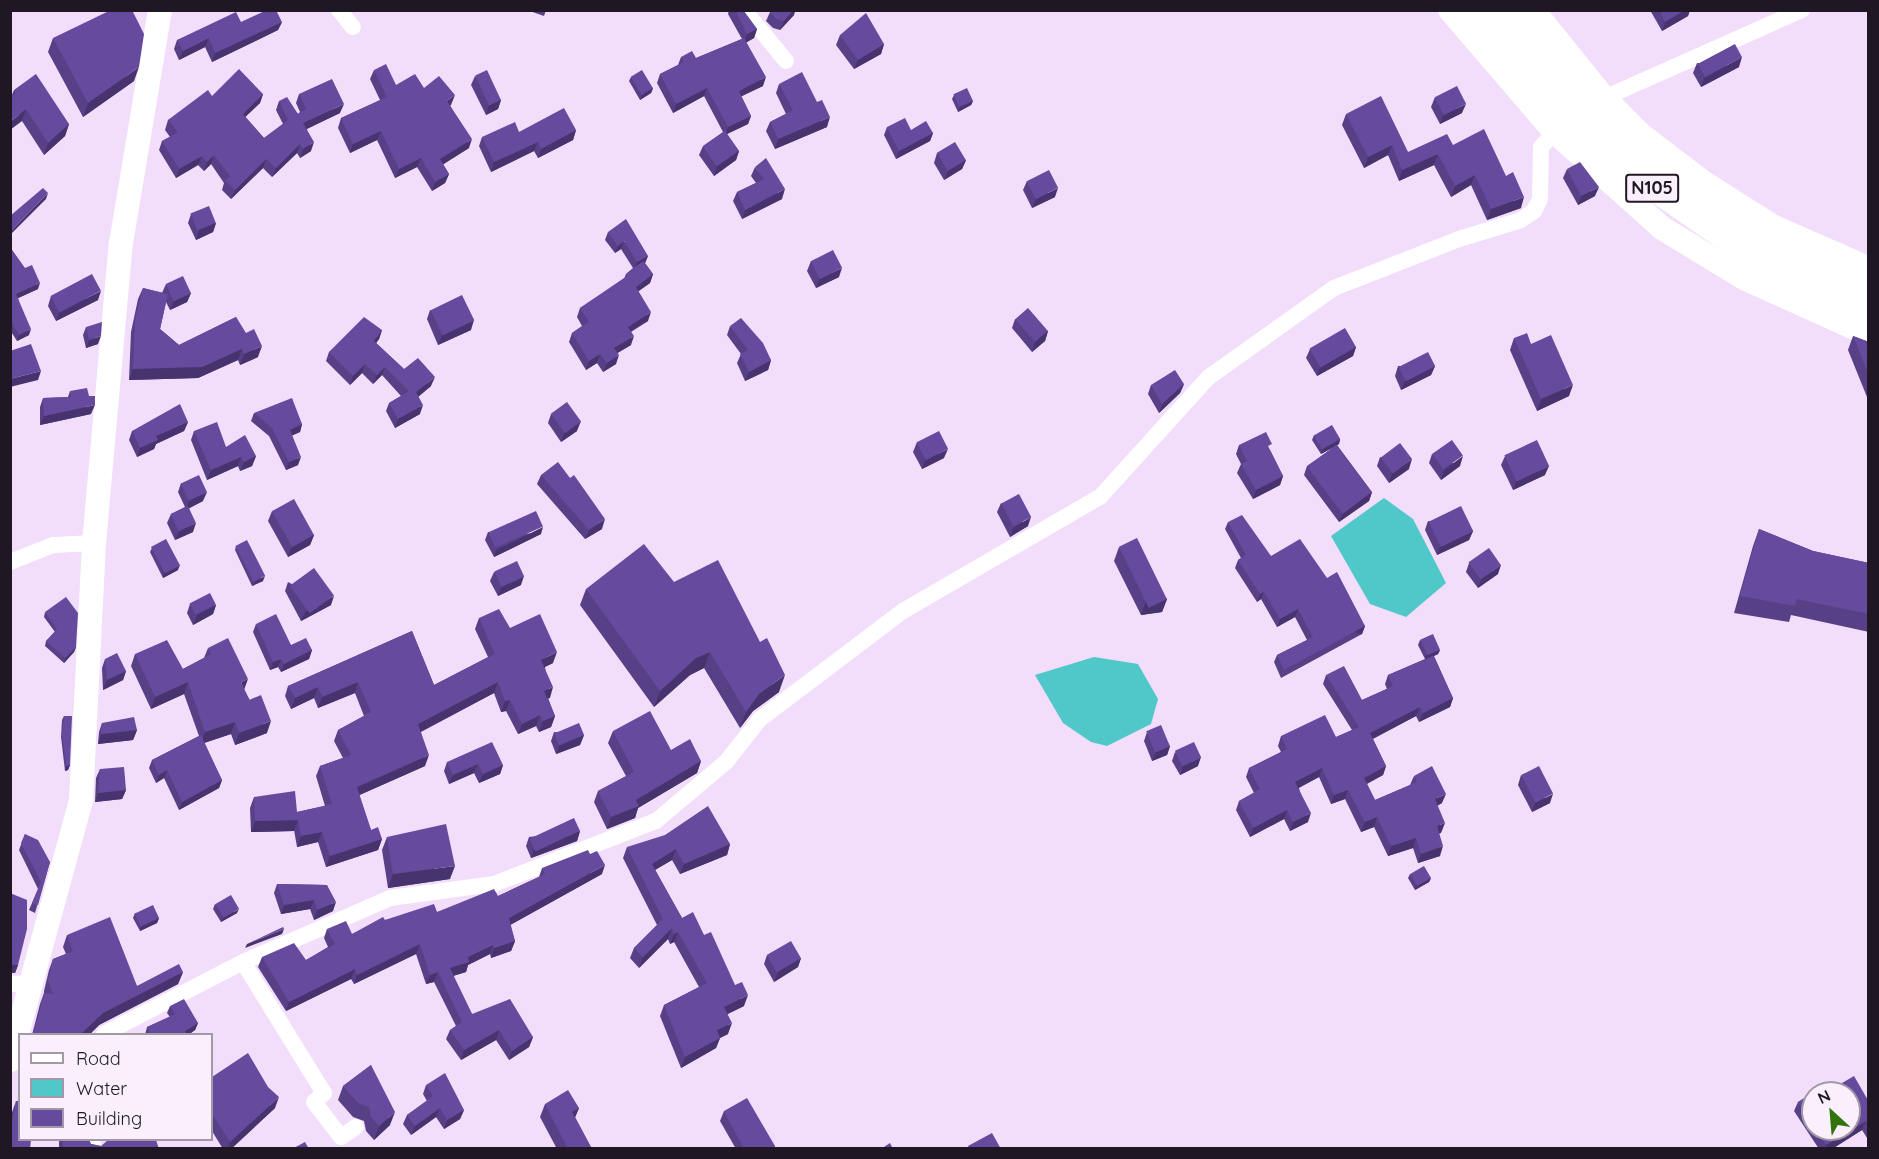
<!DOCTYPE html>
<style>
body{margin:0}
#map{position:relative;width:1879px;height:1159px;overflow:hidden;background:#f2ddfa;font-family:Quicksand,sans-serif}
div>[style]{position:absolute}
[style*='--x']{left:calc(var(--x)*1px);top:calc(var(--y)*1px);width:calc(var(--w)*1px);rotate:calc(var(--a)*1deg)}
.water>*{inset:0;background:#50c7c9}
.minor>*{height:16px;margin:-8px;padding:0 8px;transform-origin:8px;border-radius:8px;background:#fff}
.secondary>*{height:24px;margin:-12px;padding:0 12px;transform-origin:12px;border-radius:12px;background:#fff}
.trunk>*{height:27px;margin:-13.5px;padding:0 13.5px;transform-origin:13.5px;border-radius:13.5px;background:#fff}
.wall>*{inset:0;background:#584087}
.shaded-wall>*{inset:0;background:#47346e;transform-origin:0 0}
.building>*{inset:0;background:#664a9d;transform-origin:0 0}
span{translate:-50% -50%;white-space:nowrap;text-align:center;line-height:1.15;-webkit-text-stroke:6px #faeffd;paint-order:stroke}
.shield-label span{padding:2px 4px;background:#faeffd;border:2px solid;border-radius:4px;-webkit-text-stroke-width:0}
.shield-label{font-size:18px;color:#201724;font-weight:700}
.frame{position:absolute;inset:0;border:12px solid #201724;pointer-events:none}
.legend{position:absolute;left:18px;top:1033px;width:195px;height:108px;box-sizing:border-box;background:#faeffd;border:2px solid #a399a6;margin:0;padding:8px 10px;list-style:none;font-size:18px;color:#201724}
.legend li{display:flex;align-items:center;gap:12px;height:30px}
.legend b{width:30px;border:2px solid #a399a6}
.north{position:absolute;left:1801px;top:1081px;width:60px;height:60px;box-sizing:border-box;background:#faeffd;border:2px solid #a399a6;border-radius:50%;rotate:334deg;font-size:16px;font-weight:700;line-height:24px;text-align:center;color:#201724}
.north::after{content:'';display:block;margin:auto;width:21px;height:27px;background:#34730b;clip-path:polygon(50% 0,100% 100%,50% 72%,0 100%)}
</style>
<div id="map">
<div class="water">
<div style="clip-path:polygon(1384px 498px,1413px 519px,1446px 583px,1406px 617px,1370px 604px,1331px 536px)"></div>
<div style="clip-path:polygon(1094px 657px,1138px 664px,1158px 699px,1151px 724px,1107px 746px,1091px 742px,1063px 723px,1035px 675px)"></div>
</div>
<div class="minor">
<div style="--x:339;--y:10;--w:22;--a:51"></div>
<div style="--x:744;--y:10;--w:66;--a:50.5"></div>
<div style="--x:1604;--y:98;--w:217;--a:-24"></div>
<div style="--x:10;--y:562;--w:46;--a:-21.6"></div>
<div style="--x:53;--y:545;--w:41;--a:-2.8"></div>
<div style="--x:243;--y:962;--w:154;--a:58.3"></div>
<div style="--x:324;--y:1093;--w:13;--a:138"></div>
<div style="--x:314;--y:1102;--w:44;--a:52.4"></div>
<div style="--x:341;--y:1137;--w:18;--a:-34"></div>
<div style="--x:10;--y:984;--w:24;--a:-2"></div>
<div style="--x:104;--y:1034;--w:157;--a:-27.4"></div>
<div style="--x:243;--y:962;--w:160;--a:-23.5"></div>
<div style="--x:390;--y:898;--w:105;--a:-7.7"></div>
<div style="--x:494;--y:884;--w:174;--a:-21.3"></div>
<div style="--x:656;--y:821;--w:92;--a:-40.1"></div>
<div style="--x:726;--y:762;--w:55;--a:-51.7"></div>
<div style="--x:760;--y:719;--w:179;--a:-37.1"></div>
<div style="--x:903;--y:611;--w:228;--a:-30.1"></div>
<div style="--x:1100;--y:497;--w:162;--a:-47.8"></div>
<div style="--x:1209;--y:377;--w:153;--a:-35.5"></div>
<div style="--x:1334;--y:288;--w:134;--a:-21.4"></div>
<div style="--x:1459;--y:239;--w:65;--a:-17"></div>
<div style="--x:1521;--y:220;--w:16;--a:-35"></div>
<div style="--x:1534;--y:211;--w:13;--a:-63"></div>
<div style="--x:1540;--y:199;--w:52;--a:-88.9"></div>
<div style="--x:1541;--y:147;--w:21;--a:-47"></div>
<div style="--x:91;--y:1140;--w:9;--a:69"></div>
</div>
<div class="secondary">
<div style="--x:1450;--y:10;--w:161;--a:49.3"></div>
<div style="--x:1555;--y:132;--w:144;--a:41.9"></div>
<div style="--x:1662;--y:228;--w:96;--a:31.4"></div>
<div style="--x:1744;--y:278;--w:136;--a:24.3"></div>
<div style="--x:1533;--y:10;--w:113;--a:51.1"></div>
<div style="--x:1604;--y:98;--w:51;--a:45"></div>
<div style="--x:1640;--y:134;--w:81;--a:37.4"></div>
<div style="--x:1704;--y:183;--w:83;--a:32.2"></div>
<div style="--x:1774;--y:227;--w:103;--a:23.6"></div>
<div style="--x:10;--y:1060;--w:270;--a:-74.7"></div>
<div style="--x:81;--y:800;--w:257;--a:-87.1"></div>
<div style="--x:94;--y:543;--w:301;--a:-84.9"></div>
<div style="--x:121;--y:243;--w:236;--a:-80.5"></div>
</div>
<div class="trunk">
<div style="--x:1478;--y:10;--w:147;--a:49.7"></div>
<div style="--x:1573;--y:122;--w:50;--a:43.4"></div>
<div style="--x:1609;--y:156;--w:175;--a:34.8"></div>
<div style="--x:1753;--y:256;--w:100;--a:27.3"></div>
<div style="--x:1842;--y:302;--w:28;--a:21"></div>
<div style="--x:1503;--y:10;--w:131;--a:48.4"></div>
<div style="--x:1590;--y:108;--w:134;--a:41.1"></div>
<div style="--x:1691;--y:196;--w:92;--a:31.3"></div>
<div style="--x:1770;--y:244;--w:108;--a:25.1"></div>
</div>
<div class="wall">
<div style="clip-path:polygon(527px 10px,546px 10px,544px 16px)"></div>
<div style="clip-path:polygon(729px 10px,743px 10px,757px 29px,754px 38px,746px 42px,763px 86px,741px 96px,751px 116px,748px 124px,727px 134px,739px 151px,736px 160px,714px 176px,699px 155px,703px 146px,723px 132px,704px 96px,673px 113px,657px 83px,660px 74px,678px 65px,681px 57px,696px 58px,742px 39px,728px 14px)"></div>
<div style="clip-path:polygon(771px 10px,795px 10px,794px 15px,780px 30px,773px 28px,766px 21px)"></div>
<div style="clip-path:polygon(1650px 10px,1690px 10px,1688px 16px,1662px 31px)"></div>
<div style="clip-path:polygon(241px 22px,282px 22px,278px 30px,212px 62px,205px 47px,179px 60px,174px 49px,177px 40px)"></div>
<div style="clip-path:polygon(840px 35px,884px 44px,881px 54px,854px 69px,836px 45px)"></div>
<div style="clip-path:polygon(53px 38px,134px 81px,83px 117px,48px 52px)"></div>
<div style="clip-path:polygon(1697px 63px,1739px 67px,1701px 87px,1693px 73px)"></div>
<div style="clip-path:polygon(374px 70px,396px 85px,424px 88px,451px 105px,450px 105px,469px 148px,443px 164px,449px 174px,445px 183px,432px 191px,417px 167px,395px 178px,377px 140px,350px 153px,338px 128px,341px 118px,380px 100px,370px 79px)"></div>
<div style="clip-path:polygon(475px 76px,501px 100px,498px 109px,486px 115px,471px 85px)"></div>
<div style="clip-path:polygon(631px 77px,653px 88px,651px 93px,640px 100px,629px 81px)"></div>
<div style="clip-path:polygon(779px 84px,827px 127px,775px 149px,766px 131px,770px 122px,786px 114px,776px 93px)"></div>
<div style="clip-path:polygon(14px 90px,69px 124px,65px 136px,44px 155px,22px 121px,11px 97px)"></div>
<div style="clip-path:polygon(263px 94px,260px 103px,245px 117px,264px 138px,283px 124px,276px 110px,279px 101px,298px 114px,300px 112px,296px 103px,299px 94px,340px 113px,307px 129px,311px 151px,300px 158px,297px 153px,272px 177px,263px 168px,231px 199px,222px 190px,224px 183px,211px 164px,204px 171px,198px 165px,176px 178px,159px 150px,162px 141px,170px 137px,165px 130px,168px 120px,212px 96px)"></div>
<div style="clip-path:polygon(954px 95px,973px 101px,971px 105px,958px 112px,952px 99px)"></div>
<div style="clip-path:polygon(1435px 97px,1462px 113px,1440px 124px,1431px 107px)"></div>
<div style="clip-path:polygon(1346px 114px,1408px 152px,1453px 145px,1521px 208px,1487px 220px,1471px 185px,1451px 197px,1434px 165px,1399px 181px,1388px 155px,1364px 168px,1342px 125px)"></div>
<div style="clip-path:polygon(887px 127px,933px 133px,930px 141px,896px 159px,884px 135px)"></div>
<div style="clip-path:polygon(576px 130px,573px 140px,538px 158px,534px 151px,491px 172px,479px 146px,482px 137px,519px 132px)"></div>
<div style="clip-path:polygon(937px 153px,966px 160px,962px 169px,944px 180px,934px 163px)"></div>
<div style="clip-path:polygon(755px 167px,782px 199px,742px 219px,733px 201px,737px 192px,756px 183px,751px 176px)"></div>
<div style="clip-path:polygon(1567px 169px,1595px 196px,1578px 205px,1563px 178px)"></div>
<div style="clip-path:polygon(1027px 181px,1055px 197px,1032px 208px,1023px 190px)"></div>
<div style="clip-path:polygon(191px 214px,216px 223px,213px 232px,196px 240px,188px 223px)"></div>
<div style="clip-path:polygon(608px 232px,648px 256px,645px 263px,653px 274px,650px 283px,638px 291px,648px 321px,631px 332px,631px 345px,617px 353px,616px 364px,603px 372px,597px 363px,586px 370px,569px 342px,572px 333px,582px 326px,577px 317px,580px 308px,624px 279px,626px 274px,633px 268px,621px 249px,615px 253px,605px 240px)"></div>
<div style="clip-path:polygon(10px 247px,38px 289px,18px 298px,29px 335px,17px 341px,10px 330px)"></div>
<div style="clip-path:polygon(811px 261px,839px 277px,816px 288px,807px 271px)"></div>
<div style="clip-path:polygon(166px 284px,191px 293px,187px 302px,170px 310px,166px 302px,160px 329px,179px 345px,236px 317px,258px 357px,240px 365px,238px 360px,198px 378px,129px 380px,131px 332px,138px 299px,143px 288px,162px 293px)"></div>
<div style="clip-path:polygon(51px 296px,98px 300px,56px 321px,48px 306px)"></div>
<div style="clip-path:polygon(430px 310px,471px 330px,438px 345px,427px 319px)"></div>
<div style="clip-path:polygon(1015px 319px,1048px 331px,1045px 341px,1032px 352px,1012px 328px)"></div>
<div style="clip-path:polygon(730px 326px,771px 360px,768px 370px,745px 381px,737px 363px,741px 354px,727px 335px)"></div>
<div style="clip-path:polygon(86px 327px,98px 344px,86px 348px,83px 335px)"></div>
<div style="clip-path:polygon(382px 330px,379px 339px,376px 343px,404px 369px,431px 386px,418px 397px,420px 414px,395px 428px,386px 411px,389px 403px,401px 396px,382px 375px,373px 384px,362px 373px,350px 385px,326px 361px,329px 352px)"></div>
<div style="clip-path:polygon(1853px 336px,1869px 342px,1869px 402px,1848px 350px)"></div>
<div style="clip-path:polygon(1514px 338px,1531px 344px,1569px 396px,1537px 411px,1510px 350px)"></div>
<div style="clip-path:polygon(1356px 347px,1353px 356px,1317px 376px,1306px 358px,1310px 349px)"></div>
<div style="clip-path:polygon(1398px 366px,1435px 366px,1431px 375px,1401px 390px,1395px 376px)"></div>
<div style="clip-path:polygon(1184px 384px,1180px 393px,1159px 413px,1148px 394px,1151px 385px)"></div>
<div style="clip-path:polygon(70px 391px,91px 414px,40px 425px,40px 407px,43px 398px,68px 397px)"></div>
<div style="clip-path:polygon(254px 413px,302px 424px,300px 432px,292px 435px,298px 465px,286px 470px,269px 436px,251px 421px)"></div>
<div style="clip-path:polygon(551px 414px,577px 431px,561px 442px,548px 423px)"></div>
<div style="clip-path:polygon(188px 422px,184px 431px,156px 444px,154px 449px,137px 457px,129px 440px,132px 431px)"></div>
<div style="clip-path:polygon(194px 431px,226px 447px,256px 456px,252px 466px,240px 471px,238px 466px,207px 480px,191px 440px)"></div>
<div style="clip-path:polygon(1314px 435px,1340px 439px,1339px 444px,1337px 445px,1372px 492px,1369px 501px,1339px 522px,1304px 475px,1307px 466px,1334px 447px,1321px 454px,1312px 440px)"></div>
<div style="clip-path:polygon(917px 442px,944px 458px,922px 469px,913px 452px)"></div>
<div style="clip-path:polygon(1239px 445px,1270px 450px,1283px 476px,1280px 485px,1253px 499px,1237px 473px,1241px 464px,1236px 454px)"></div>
<div style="clip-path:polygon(1432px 454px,1460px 466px,1441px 480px,1429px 463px)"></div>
<div style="clip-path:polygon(1505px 456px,1545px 475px,1513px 490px,1501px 465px)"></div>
<div style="clip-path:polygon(1380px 457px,1409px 469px,1389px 483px,1377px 466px)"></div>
<div style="clip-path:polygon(541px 475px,570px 478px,602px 529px,585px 539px,537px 484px)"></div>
<div style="clip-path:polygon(181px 483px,203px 501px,189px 508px,193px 532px,175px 540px,167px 523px,171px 514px,185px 507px,178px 492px)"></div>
<div style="clip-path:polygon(1001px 503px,1028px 526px,1010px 537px,997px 512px)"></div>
<div style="clip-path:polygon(272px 511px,314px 535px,310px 545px,288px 557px,268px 521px)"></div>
<div style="clip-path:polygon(1428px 521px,1473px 531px,1469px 540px,1437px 555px,1425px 530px)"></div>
<div style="clip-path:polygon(1228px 522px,1271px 556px,1327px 578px,1365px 626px,1362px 634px,1281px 678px,1274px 662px,1277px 655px,1307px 640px,1295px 617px,1277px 627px,1261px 599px,1257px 602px,1235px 568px,1238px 560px,1241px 558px,1225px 529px)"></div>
<div style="clip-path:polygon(1759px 529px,1813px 551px,1869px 563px,1869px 632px,1791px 615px,1789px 622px,1734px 613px,1753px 546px)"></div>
<div style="clip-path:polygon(488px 532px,541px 534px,494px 557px,485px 540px)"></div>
<div style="clip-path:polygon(236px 546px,263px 581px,252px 586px,235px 550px)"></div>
<div style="clip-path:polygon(1119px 547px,1167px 599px,1162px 612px,1141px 615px,1114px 561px)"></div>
<div style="clip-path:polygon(152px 548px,178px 570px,163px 578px,150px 552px)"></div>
<div style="clip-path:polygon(1469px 563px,1498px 574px,1478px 588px,1466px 572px)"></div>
<div style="clip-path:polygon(494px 572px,521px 585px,498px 596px,490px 581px)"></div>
<div style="clip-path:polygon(288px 582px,331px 605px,301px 621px,285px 591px)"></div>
<div style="clip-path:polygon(674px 582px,779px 692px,753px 711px,740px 728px,704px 668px,690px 675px,654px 707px,580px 605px,586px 589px)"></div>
<div style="clip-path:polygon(190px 604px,216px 605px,213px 614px,193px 625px,187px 613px)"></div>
<div style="clip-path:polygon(45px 612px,76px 647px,74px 652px,64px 663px,45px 646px,46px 641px,55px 632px,44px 617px)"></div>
<div style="clip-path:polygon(479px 618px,510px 628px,553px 663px,545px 667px,550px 698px,548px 698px,555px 716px,551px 727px,539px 732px,536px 726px,518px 734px,506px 711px,501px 712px,494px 693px,421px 732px,425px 766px,359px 795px,371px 830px,382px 839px,378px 850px,326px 867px,318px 842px,297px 847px,294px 830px,294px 831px,251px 832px,250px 808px,254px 797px,297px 812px,325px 806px,316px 776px,320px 766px,343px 758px,334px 741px,338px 730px,364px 716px,355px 693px,318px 708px,314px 698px,291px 709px,285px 696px,288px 686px,412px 631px,434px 685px,488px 657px,475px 629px)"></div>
<div style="clip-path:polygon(256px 624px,291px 645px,312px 650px,309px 659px,281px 672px,278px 667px,270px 670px,253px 632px)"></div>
<div style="clip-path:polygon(1420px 640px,1440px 650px,1438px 654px,1434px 656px,1453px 698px,1450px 707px,1419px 722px,1416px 716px,1373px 739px,1386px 766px,1383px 775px,1367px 784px,1375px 800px,1410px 785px,1414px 776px,1442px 803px,1437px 806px,1441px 833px,1439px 833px,1440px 856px,1418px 863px,1413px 848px,1388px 856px,1374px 827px,1361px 832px,1345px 799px,1331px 804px,1319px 777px,1299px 788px,1308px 822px,1290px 831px,1284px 819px,1250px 837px,1236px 810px,1239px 801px,1254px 793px,1246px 777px,1249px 768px,1281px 752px,1278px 746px,1281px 736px,1336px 737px,1352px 730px,1323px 684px,1326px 675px,1362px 700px,1387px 689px,1385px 684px,1388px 675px,1425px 659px,1418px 645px)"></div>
<div style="clip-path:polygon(208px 648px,244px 689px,267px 733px,235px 745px,231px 734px,204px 743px,222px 780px,219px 788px,179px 810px,164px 778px,156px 783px,149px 768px,152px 760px,199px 736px,184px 694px,151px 709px,131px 666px,135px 654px,183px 669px,204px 658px)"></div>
<div style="clip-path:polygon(105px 659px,126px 671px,123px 680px,103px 690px,102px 668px)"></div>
<div style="clip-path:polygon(64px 716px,70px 765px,68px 770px,65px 771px,61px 737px,62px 720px)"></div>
<div style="clip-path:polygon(102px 723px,137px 730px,133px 740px,98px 744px,99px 732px)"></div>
<div style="clip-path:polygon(613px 731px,701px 761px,697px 773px,638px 808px,635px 818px,607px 829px,594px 802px,598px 791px,626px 776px,608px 743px)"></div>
<div style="clip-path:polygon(554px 732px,584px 735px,580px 745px,556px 754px,551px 741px)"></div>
<div style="clip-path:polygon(1147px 732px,1170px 746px,1167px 755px,1152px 761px,1144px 741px)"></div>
<div style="clip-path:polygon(1175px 752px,1198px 766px,1180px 775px,1172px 761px)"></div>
<div style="clip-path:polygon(447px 762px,503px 765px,500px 774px,479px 783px,474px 773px,449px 784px,444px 771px)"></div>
<div style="clip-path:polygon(100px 769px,126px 790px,122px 799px,95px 802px,96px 778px)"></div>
<div style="clip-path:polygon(1521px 775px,1550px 803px,1532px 812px,1518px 785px)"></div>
<div style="clip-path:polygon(580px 831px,577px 841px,531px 858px,526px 846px,529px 837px)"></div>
<div style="clip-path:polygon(25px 834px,50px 862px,35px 913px,29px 910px,38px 889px,19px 850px)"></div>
<div style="clip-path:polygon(387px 837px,450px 879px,388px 888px,382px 850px)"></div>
<div style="clip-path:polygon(730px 844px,727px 855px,680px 874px,672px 860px,655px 870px,682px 918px,704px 935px,744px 1006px,727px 1014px,728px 1034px,720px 1038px,716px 1048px,681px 1068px,660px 1016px,664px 1005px,699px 987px,674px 942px,670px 944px,668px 939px,639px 968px,630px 958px,634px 948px,657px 925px,623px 858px,627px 847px)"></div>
<div style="clip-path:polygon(542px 868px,602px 874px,510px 925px,515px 941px,511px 951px,491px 958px,490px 954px,468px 965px,466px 972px,453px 976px,472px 1014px,533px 1037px,529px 1047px,509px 1060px,496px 1040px,461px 1060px,446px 1039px,450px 1030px,456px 1026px,434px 982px,426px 984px,416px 954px,354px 984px,351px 979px,286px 1011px,258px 967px,262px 957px,306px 960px,328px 947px,324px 938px,327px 929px,352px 934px,385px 920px,437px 912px,498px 896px,539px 877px)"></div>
<div style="clip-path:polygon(1410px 874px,1431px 878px,1429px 882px,1415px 890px,1408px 878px)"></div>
<div style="clip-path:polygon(277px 884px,327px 885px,333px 911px,314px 920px,310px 909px,281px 914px,274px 893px)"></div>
<div style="clip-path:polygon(10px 893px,18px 965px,15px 973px,10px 973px)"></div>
<div style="clip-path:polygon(215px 904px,237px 913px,221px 922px,213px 909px)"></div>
<div style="clip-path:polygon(135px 913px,159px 918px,157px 923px,140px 931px,133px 918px)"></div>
<div style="clip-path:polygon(67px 935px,137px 986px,183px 972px,178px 984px,99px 1025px,89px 1035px,32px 1035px,40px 1004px,44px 993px,44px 991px,49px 970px,53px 959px,66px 954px,63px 947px)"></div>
<div style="clip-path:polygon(767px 955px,801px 958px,798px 967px,774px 982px,764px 964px)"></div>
<div style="clip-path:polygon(170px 1006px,198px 1023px,195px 1030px,188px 1035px,145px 1035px,147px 1027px,170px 1017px,167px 1013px)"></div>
<div style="clip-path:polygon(371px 1065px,390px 1125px,374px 1140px,366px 1131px,364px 1121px,353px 1117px,338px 1100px,343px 1086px)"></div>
<div style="clip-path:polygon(212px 1076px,275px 1108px,231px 1149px,223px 1149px,212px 1131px)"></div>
<div style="clip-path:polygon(426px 1085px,464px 1110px,460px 1119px,444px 1129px,436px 1117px,411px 1135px,403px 1124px,407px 1115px,427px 1101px,423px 1094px)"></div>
<div style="clip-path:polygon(1813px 1093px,1813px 1129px,1849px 1129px,1869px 1102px,1869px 1141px,1862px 1130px,1832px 1149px,1819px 1149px,1794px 1111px,1798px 1102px)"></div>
<div style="clip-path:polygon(16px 1101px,10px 1149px,10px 1118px)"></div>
<div style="clip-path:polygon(545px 1104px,579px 1108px,575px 1117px,592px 1149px,557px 1149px,540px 1117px)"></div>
<div style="clip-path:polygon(724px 1111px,775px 1146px,774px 1149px,736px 1149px,720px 1121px)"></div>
<div style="clip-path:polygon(59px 1140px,89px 1140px,91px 1144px,101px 1146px,159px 1149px,59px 1149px)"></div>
</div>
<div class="shaded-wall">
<div style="clip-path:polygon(793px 10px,795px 10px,794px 15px,780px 30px,784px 21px)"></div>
<div style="clip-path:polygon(1685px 10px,1690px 10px,1688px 16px,1662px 31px,1665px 22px)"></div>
<div style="clip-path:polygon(282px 22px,278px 30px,212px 62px,215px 53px)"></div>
<div style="clip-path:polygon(757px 29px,754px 38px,744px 44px,747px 34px)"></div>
<div style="clip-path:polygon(209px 38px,205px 47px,179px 60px,183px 51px)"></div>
<div style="clip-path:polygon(884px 44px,881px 54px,854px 69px,858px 60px)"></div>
<div style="clip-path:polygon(1742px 57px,1739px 67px,1701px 87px,1704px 78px)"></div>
<div style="clip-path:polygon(139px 67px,134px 81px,83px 117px,88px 103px)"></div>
<div style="clip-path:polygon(766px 77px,763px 86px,736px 99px,739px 91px)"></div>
<div style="clip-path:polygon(653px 88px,651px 93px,640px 100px,642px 95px)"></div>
<div style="clip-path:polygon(707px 88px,704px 96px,673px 113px,676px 104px)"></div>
<div style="clip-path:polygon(263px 94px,260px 103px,239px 123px,243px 114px)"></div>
<div style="clip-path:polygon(455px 95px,451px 105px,444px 110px,447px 101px)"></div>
<div style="clip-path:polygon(501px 100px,498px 109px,486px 115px,489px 105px)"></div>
<div style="clip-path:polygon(973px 101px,971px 105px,958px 112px,960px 107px)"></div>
<div style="clip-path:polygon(344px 104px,340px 113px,300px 132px,303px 123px)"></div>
<div style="clip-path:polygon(1466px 104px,1462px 113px,1440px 124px,1443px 115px)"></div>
<div style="clip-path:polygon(26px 109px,22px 121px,10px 130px,10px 122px)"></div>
<div style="clip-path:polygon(751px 116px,748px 124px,725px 135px,728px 127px)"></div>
<div style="clip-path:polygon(830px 117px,827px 127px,775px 149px,778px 139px)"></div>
<div style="clip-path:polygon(69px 124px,65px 136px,44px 155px,48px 143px)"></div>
<div style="clip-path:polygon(576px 130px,573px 140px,538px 158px,541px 149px)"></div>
<div style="clip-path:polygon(381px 131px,377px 140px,350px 153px,353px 144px)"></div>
<div style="clip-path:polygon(933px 133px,930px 141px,896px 159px,899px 151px)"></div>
<div style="clip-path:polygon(472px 139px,469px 148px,436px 169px,440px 159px)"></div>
<div style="clip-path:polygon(314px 142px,311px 151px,300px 158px,303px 149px)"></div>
<div style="clip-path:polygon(538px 142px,534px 151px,491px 172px,494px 162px)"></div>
<div style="clip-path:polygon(300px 144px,297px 153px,272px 177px,276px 168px)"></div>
<div style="clip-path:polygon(1392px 145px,1388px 155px,1364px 168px,1368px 157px)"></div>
<div style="clip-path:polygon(739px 151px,736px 160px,714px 176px,717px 166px)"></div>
<div style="clip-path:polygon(1438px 154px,1434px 165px,1399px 181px,1402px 170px)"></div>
<div style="clip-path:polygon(214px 155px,211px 164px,204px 171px,207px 162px)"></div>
<div style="clip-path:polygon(202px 156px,198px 165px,176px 178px,179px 169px)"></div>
<div style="clip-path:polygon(421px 158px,417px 167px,395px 178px,399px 169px)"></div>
<div style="clip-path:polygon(266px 159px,263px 168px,231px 199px,235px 190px)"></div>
<div style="clip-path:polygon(966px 160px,962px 169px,944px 180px,948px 171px)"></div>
<div style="clip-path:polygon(449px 174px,445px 183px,432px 191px,435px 182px)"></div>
<div style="clip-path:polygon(1475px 175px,1471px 185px,1451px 197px,1455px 186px)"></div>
<div style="clip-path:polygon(1599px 187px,1595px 196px,1578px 205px,1581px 196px)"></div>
<div style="clip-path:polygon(1058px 188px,1055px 197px,1032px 208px,1036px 199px)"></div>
<div style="clip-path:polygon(785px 189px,782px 199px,742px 219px,745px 210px)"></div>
<div style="clip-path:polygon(48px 193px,46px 199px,10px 235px,10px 232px)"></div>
<div style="clip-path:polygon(1524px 197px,1521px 208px,1487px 220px,1491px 209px)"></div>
<div style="clip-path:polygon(216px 223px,213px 232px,196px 240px,199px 230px)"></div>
<div style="clip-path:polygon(624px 241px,621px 249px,615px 253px,618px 246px)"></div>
<div style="clip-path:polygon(648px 256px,645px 263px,634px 270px,637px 262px)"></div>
<div style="clip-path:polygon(842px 268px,839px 277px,816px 288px,819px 279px)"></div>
<div style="clip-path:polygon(653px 274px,650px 283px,632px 296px,636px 287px)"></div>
<div style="clip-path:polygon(40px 283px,38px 289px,14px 300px,16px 294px)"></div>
<div style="clip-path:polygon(101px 291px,98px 300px,56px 321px,59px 312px)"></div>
<div style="clip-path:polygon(191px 293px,187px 302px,170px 310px,174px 301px)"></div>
<div style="clip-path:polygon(651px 312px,648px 321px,624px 335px,628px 327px)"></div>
<div style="clip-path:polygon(474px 320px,471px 330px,438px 345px,442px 335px)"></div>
<div style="clip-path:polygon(31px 329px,29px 335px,17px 341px,19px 335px)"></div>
<div style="clip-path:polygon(382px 330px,379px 339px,371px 350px,374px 341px)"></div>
<div style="clip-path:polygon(1048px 331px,1045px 341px,1032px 352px,1035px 342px)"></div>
<div style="clip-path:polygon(101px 336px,98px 344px,86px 348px,89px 340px)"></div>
<div style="clip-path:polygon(634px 336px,631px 345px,611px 357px,614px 348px)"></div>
<div style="clip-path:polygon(262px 346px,258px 357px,240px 365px,244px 354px)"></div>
<div style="clip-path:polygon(1356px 347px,1353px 356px,1317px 376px,1320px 367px)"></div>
<div style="clip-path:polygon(242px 349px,238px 360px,198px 378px,129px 380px,133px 369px)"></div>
<div style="clip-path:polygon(600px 354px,597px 363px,586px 370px,589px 361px)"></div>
<div style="clip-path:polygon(619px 355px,616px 364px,603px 372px,607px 363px)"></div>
<div style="clip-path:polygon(771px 360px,768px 370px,745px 381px,749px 372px)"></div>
<div style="clip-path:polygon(365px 364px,362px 373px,350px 385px,353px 376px)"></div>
<div style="clip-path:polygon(1435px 366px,1431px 375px,1401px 390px,1405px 381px)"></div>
<div style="clip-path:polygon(385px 367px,382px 375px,373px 384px,377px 375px)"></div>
<div style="clip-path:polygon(41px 371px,38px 380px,10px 387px,10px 379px)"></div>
<div style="clip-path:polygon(435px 377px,431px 386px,413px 401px,416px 392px)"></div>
<div style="clip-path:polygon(1184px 384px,1180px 393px,1159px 413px,1162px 404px)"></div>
<div style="clip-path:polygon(1573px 385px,1569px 396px,1537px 411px,1541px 399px)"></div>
<div style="clip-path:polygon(95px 405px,91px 414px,40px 425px,44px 416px)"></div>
<div style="clip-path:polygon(423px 405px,420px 414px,395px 428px,398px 419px)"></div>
<div style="clip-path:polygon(581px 421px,577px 431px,561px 442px,564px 433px)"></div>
<div style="clip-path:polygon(188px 422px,184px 431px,156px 444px,154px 449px,137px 457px,140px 448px,156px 436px)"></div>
<div style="clip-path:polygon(302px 424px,300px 432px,287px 438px,290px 430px)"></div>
<div style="clip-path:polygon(1340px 439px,1339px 444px,1321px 454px,1322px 450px)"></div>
<div style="clip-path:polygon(948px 449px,944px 458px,922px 469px,925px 460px)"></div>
<div style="clip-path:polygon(256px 456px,252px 466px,240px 471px,244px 462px)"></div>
<div style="clip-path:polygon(1463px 456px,1460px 466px,1441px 480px,1444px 470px)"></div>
<div style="clip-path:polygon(241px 457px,238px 466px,207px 480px,211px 470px)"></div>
<div style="clip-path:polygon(301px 457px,298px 465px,286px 470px,289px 462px)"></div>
<div style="clip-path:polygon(1412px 459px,1409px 469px,1389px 483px,1392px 473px)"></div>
<div style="clip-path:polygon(1549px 466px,1545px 475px,1513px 490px,1516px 481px)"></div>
<div style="clip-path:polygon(1283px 476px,1280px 485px,1253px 499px,1256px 490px)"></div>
<div style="clip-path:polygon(207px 492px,203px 501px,186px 510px,189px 500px)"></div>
<div style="clip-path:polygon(1372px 492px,1369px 501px,1339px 522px,1343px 513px)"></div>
<div style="clip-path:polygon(1031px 517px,1028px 526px,1010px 537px,1013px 528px)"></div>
<div style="clip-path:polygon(605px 519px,602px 529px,585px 539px,589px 530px)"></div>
<div style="clip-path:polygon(196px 523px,193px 532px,175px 540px,179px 531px)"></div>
<div style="clip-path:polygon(543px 527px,541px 534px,494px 557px,496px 550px)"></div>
<div style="clip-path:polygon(1473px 531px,1469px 540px,1437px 555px,1440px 546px)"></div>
<div style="clip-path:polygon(314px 535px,310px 545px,288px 557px,291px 548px)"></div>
<div style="clip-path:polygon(180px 565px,178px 570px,163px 578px,164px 573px)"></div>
<div style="clip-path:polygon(1501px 565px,1498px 574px,1478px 588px,1481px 579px)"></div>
<div style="clip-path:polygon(265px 576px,263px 581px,252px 586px,254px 582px)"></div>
<div style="clip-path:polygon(524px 576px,521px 585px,498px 596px,501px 587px)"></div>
<div style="clip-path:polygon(1264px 592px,1261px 599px,1257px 602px,1260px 594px)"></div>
<div style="clip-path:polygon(334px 596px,331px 605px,301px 621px,305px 612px)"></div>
<div style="clip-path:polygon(1167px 599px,1162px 612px,1141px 615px,1146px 601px)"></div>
<div style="clip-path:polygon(216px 605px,213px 614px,193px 625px,197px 615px)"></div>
<div style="clip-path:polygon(1298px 609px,1295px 617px,1277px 627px,1280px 619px)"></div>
<div style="left:1365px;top:626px;width:9px;height:92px;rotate:111deg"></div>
<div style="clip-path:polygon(76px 647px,74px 652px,64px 663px,65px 658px)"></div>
<div style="clip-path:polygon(312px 650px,309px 659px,281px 672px,284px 664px)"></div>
<div style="clip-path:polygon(1440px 650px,1438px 654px,1425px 660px,1426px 655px)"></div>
<div style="clip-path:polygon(557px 652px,553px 663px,538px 670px,541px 660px)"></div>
<div style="clip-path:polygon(710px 652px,704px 668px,690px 675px,654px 707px,660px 691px,696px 658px)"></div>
<div style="clip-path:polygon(281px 659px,278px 667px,270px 670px,273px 662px)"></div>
<div style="clip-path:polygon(126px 671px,123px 680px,103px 690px,107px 680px)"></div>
<div style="clip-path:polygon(785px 675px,779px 692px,753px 711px,740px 728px,746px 712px,759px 694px)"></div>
<div style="clip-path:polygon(248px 679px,244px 690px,241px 682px)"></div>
<div style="clip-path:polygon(188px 682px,184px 694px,151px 709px,155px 697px)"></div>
<div style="clip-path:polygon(358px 682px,355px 693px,318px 708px,322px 697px)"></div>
<div style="clip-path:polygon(498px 682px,494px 693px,414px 735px,418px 724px)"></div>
<div style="clip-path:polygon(318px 687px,314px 698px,291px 709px,295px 698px)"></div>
<div style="clip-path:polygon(553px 687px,550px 698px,541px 701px,544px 691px)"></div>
<div style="clip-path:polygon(1453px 698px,1450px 707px,1419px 722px,1423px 713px)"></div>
<div style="clip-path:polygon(510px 700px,506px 711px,501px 712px,505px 701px)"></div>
<div style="clip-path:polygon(1420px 707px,1416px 716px,1366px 742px,1370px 733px)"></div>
<div style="clip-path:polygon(540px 715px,536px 726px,518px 734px,522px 724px)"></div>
<div style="clip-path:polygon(555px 716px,551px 727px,539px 732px,543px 721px)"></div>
<div style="clip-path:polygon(271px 721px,267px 733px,235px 745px,239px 733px)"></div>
<div style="clip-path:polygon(235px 722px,231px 734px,201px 744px,205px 732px)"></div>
<div style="clip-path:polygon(137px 730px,133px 740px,98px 744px,101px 734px)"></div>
<div style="clip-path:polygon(584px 735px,580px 745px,556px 754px,559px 745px)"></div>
<div style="clip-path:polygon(1170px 746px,1167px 755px,1152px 761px,1156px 752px)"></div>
<div style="clip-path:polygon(429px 755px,425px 766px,353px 798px,357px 787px)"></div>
<div style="clip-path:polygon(1201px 757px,1198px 766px,1180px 775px,1183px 766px)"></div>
<div style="clip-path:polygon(701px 761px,697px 773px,638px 808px,635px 818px,607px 829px,611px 817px,636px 800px)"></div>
<div style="clip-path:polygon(478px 764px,474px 773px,449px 784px,453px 775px)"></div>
<div style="clip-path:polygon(70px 765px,68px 770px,65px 771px,66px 766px)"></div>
<div style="clip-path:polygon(503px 765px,500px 774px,479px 783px,483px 774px)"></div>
<div style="clip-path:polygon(1386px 766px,1383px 775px,1360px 787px,1364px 778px)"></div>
<div style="clip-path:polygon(1322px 768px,1319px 777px,1292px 791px,1295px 782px)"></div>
<div style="clip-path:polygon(167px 770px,164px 778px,156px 783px,159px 775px)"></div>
<div style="clip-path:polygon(222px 780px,219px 788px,179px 810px,182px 802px)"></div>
<div style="clip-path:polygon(126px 790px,122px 799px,95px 802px,98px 793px)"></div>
<div style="clip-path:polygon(1348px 790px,1345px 799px,1331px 804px,1334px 795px)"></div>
<div style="clip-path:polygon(1446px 794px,1442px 803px,1431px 809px,1435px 799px)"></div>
<div style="clip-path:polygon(1553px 794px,1550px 803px,1532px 812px,1535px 803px)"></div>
<div style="clip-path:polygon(1287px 810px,1284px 819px,1250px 837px,1253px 828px)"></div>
<div style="clip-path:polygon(1311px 813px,1308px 822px,1290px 831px,1293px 822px)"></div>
<div style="clip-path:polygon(1377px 817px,1374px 827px,1361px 832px,1365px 822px)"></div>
<div style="clip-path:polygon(298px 820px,294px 831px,251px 832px,255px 821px)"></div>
<div style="clip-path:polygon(1445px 823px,1441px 833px,1433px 836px,1437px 826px)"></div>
<div style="clip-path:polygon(580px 831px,577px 841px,531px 858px,534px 849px)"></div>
<div style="clip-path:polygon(322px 832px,318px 842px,297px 847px,301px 836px)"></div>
<div style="clip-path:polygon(1416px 838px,1413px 848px,1388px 856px,1391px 846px)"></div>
<div style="clip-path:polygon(382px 839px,378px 850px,326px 867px,330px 856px)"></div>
<div style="clip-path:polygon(730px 844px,727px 855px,680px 874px,684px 864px)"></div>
<div style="clip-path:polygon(1443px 846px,1440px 856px,1418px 863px,1421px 854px)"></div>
<div style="clip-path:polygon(676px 849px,672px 860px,648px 874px,652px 864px)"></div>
<div style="clip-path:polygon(605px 865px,602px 874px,505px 928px,509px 918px)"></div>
<div style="clip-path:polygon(455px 866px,450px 879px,388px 888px,393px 874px)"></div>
<div style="clip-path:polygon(1431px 878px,1429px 882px,1415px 890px,1416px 885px)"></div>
<div style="clip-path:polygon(314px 900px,310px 909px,281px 914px,284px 905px)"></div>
<div style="clip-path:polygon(336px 902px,333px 911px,314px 920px,317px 910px)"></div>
<div style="clip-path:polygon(239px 909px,237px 913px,221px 922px,223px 918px)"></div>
<div style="clip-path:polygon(159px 918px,157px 923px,140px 931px,141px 927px)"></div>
<div style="clip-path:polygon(672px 928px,668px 939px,639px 968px,643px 957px)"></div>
<div style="clip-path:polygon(284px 929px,282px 934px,245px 948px,247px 944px)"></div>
<div style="clip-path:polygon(678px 932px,674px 942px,670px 944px,674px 934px)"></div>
<div style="clip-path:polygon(515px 941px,511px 951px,491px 958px,494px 948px)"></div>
<div style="clip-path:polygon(420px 944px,416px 954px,354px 984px,357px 975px)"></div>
<div style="clip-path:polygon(493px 945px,490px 954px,468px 965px,466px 972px,446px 978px,450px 968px,468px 957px)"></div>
<div style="clip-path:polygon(801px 958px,798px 967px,774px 982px,778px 972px)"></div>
<div style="clip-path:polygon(10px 965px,18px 965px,15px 973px,10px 973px)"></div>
<div style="clip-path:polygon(355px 969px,351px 979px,286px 1011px,289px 1002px)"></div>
<div style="clip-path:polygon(183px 972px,178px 984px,99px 1025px,89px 1035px,78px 1035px,103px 1013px)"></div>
<div style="clip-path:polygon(438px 972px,434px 982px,426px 984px,430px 975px)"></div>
<div style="clip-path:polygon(748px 995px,744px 1006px,720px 1018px,724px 1007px)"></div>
<div style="clip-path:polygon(198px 1023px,195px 1030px,188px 1035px,184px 1035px,185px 1031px)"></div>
<div style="clip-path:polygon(732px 1023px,728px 1034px,720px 1038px,716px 1048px,681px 1068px,685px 1057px,717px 1030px)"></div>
<div style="clip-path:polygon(499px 1030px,496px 1040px,461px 1060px,464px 1050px)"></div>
<div style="clip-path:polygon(533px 1037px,529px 1047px,509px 1060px,512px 1051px)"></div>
<div style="clip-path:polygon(279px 1097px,275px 1108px,231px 1149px,228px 1149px,230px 1142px)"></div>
<div style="clip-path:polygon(440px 1108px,436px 1117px,411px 1135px,415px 1126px)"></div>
<div style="clip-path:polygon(579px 1108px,574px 1120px,572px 1112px)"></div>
<div style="clip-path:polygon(464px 1110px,460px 1119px,444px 1129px,447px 1120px)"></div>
<div style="clip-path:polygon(395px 1112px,390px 1125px,374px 1140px,379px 1126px)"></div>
<div style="clip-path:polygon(1866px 1121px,1862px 1130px,1832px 1149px,1825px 1149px,1826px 1145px)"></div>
</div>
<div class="building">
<div style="clip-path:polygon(111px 10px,132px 10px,144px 34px,139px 67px,88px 103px,53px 38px)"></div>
<div style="clip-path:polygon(267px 10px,276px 10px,282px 22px,215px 53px,209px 38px,183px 51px,177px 40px,236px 12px,241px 22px)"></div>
<div style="clip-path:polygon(735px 10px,743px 10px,757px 29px,747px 34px)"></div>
<div style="clip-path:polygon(771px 10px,793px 10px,784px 21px,776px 19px,770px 12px)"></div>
<div style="clip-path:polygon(1659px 10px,1685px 10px,1665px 22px)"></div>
<div style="clip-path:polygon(866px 13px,884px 44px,858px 60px,840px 35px)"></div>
<div style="clip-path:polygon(744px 38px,766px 77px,739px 91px,751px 116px,728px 127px,707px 88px,676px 104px,660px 74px,684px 62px,681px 57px,692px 51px,696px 58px)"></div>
<div style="left:1735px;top:44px;width:15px;height:42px;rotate:62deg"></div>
<div style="clip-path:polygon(386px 64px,396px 85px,415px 74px,424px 88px,439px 76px,455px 95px,447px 101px,472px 139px,440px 159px,449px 174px,435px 182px,421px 158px,399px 169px,381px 131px,353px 144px,341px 118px,387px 97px,374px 70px)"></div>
<div style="clip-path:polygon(239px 69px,263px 94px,243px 114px,264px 138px,288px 120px,279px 101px,287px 97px,298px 114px,306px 109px,299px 94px,332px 79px,344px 104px,303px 123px,314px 142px,303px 149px,300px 144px,276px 168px,266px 159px,235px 190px,225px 181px,230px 176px,214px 155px,207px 162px,202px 156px,179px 169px,162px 141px,178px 132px,168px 120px,208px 90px,212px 96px)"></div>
<div style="left:487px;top:70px;width:33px;height:13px;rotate:65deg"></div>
<div style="left:642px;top:70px;width:21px;height:13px;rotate:59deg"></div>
<div style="clip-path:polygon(802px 72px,817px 102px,822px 100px,830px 117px,778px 139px,770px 122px,793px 110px,779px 84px)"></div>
<div style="clip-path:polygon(36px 74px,69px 124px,48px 143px,26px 109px,10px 122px,10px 97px,16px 93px,14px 90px)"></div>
<div style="left:1457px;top:86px;width:20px;height:25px;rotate:63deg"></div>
<div style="left:967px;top:88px;width:14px;height:15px;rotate:65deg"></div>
<div style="clip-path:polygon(1381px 96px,1408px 152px,1447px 134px,1453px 145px,1484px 129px,1506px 176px,1513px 172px,1524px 197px,1491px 209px,1475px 175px,1455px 186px,1438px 154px,1402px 170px,1392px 145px,1368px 157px,1346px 114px)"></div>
<div style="clip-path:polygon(564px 108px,576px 130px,541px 149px,538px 142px,494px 162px,482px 137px,515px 122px,519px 132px)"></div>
<div style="clip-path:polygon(905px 118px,911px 130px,926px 121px,933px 133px,899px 151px,887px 127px)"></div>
<div style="left:725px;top:131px;width:24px;height:27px;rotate:55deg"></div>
<div style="left:955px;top:142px;width:21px;height:21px;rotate:59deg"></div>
<div style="clip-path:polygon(766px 158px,785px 189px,745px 210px,737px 192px,764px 179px,755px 167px)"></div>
<div style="clip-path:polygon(1580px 162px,1599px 187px,1581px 196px,1567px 169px)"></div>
<div style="left:1049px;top:170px;width:20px;height:25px;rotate:63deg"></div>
<div style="clip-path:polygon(43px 188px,48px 193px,10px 232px,10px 216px)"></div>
<div style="left:209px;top:206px;width:18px;height:20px;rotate:68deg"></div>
<div style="clip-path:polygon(626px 219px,648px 256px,637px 262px,624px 241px,618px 246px,608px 232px)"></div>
<div style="clip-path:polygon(10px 247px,25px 268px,32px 265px,40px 283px,16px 294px,31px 329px,19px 335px,10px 320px)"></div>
<div style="left:833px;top:250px;width:20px;height:25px;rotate:63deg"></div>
<div style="clip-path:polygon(643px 261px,653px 274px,636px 287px,651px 312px,628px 327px,634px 336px,614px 348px,619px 355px,607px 363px,600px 354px,589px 361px,572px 333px,589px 322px,580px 308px,627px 276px,626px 274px)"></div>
<div style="left:92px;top:274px;width:19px;height:47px;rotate:62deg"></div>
<div style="left:183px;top:276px;width:19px;height:19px;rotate:65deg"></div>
<div style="clip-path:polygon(143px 288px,168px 294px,160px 329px,179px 345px,236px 317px,246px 333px,254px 329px,262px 346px,244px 354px,242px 349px,202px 367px,133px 369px,135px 320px)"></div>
<div style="left:462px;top:295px;width:28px;height:35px;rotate:64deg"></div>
<div style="left:1028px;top:308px;width:30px;height:17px;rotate:49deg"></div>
<div style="clip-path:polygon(364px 317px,382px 330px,374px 341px,404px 369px,418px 358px,435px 377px,416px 392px,423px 405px,398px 419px,389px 403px,409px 391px,385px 367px,377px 375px,365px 364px,353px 376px,329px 352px)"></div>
<div style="clip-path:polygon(741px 318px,763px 343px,771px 360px,749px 372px,740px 354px,748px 350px,730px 326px)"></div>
<div style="clip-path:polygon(102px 322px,101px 336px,89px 340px,86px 327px)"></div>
<div style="left:1345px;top:328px;width:22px;height:41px;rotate:60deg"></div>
<div style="clip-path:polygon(1527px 333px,1531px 344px,1551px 335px,1573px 385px,1541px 399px,1514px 338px)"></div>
<div style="clip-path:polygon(1853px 336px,1869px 342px,1869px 376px)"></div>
<div style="clip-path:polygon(31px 344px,41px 371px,10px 379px,10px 351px)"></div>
<div style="left:1428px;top:352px;width:16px;height:33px;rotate:63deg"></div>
<div style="clip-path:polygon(1175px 370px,1184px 384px,1162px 404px,1151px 385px)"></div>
<div style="clip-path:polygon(87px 388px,89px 396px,95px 396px,95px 405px,44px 416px,43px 398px,71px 397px,70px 391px)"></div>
<div style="clip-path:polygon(292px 398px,302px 424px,290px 430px,301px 457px,289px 462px,272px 428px,254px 413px)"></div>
<div style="left:567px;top:402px;width:24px;height:20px;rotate:54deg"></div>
<div style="clip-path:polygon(180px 404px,188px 422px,156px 436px,158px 440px,140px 448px,132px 431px)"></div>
<div style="clip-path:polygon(217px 422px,226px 447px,245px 435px,256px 456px,244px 462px,241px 457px,211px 470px,194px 431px)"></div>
<div style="left:1332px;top:425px;width:16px;height:21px;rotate:60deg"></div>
<div style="left:939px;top:431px;width:20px;height:25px;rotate:63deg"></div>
<div style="clip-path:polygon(1266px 432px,1272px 444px,1268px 446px,1283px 476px,1256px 490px,1241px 464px,1247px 461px,1239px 445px)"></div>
<div style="left:1452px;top:440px;width:19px;height:24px;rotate:55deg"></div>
<div style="left:1537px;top:440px;width:29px;height:36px;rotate:65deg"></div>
<div style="left:1400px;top:443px;width:20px;height:24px;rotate:53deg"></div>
<div style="left:1336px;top:445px;width:59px;height:36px;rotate:53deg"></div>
<div style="clip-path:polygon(558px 462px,570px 478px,574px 475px,605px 519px,589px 530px,541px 475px)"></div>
<div style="left:199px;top:475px;width:19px;height:20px;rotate:65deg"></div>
<div style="left:1019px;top:494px;width:26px;height:20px;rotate:62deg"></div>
<div style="left:294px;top:499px;width:41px;height:25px;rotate:61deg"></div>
<div style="left:188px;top:506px;width:19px;height:19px;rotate:65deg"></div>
<div style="left:1461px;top:506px;width:28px;height:36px;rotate:64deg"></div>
<div style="left:536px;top:511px;width:17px;height:52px;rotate:66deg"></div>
<div style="clip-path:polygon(1242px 515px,1271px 556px,1300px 539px,1327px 578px,1337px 572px,1365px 626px,1284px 670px,1277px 655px,1313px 637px,1298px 609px,1280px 619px,1264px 592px,1260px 594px,1238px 560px,1246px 555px,1228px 522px)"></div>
<div style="clip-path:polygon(1759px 529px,1813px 551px,1869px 563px,1869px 614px,1796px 599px,1795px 606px,1740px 596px)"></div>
<div style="left:1137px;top:538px;width:68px;height:20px;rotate:64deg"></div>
<div style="left:166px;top:539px;width:30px;height:17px;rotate:62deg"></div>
<div style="left:247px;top:540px;width:40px;height:13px;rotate:63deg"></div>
<div style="clip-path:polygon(644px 544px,674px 582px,718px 560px,760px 642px,767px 638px,785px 675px,759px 694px,746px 712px,710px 652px,696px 658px,660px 691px,586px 589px)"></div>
<div style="left:1489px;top:548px;width:21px;height:25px;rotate:55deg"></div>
<div style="left:517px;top:561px;width:17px;height:25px;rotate:65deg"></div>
<div style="left:314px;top:568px;width:34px;height:30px;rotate:54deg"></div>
<div style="left:210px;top:593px;width:13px;height:23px;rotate:63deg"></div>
<div style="clip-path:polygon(66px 597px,78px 613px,76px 647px,65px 658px,46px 641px,57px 629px,45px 612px)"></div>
<div style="clip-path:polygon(499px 609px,510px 628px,540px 614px,557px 652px,541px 660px,553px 687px,544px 691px,555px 716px,543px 721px,540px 715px,522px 724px,510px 700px,505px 701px,498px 682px,418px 724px,429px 755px,357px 787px,371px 830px,378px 827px,382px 839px,330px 856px,322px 832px,301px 836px,297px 815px,298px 820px,255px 821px,254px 797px,295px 791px,297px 812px,332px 804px,320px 766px,351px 755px,338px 730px,371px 712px,358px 682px,322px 697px,318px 687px,295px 698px,288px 686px,412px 631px,434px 685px,495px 654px,479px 618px)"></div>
<div style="clip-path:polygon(276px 614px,291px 645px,306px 638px,312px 650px,284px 664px,281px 659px,273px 662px,256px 624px)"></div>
<div style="left:1433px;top:634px;width:17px;height:14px;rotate:66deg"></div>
<div style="clip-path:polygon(228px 638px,248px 679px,241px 682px,249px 700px,261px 695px,271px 721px,239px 733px,235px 722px,205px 732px,188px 682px,155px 697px,135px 654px,167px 640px,183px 669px,211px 654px,208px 648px)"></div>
<div style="clip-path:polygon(117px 653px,126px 671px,107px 680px,105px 659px)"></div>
<div style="clip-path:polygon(1433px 656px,1453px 698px,1423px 713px,1420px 707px,1370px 733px,1386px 766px,1364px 778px,1375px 800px,1417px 782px,1414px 776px,1432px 766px,1446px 794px,1435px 799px,1445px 823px,1437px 826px,1443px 846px,1421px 854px,1416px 838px,1391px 846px,1377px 817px,1365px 822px,1348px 790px,1334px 795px,1322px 768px,1295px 782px,1311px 813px,1293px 822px,1287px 810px,1253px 828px,1239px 801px,1260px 789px,1249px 768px,1287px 749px,1281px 736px,1325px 715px,1336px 737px,1359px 727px,1326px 675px,1344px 666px,1362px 700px,1393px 686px,1388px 675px)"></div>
<div style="clip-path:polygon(650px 711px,671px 750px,690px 739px,701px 761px,636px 800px,639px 806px,611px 817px,598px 791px,634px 772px,613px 731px)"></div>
<div style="clip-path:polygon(64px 716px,72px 716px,70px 765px,66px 766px,62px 733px)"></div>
<div style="clip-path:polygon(134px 717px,137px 730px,101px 734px,102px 723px)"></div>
<div style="left:579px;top:723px;width:13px;height:27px;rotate:67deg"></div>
<div style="left:1161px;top:725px;width:23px;height:16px;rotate:67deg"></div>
<div style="clip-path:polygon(201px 735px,222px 780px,182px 802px,167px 770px,159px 775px,152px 760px)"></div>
<div style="clip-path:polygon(492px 742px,503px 765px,483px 774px,478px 764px,453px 775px,447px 762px)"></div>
<div style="left:1194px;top:742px;width:17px;height:21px;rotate:65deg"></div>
<div style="left:1539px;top:766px;width:31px;height:20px;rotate:63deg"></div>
<div style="clip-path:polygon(124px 767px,126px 790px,98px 793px,100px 769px)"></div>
<div style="clip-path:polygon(708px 806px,730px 844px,684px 864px,676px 849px,652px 864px,682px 918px,693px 912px,704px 935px,711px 932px,735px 985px,742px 982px,748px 995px,724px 1007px,732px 1023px,717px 1030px,720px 1038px,685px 1057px,664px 1005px,707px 983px,678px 932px,674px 934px,672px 928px,643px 957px,634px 948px,663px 919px,627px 847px,665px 835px)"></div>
<div style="left:574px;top:818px;width:14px;height:49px;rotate:65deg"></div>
<div style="clip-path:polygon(446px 824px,455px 866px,393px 874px,387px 837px)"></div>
<div style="clip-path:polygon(25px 834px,38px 840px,50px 862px,38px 905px,32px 903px,41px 882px,21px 843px)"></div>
<div style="clip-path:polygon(588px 850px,590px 854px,597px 851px,605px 865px,509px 918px,515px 941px,494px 948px,493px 945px,468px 957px,469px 962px,450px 968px,472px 1014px,510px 999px,533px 1037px,512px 1051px,499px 1030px,464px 1050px,450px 1030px,462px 1022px,438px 972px,430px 975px,420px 944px,357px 975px,355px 969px,289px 1002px,262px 957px,294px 943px,306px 960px,335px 944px,327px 929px,346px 921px,352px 934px,383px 917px,385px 920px,434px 904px,437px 912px,494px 889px,498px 896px,545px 874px,542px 868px)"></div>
<div style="left:1424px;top:866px;width:14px;height:16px;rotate:60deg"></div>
<div style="clip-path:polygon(277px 884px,327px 885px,336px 902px,317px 910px,314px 900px,284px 905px)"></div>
<div style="clip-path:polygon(10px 893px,27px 900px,27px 929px,18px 965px,10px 965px,10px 946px,12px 946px)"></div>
<div style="left:231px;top:895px;width:16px;height:18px;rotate:60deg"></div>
<div style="left:153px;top:905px;width:14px;height:20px;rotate:65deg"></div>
<div style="clip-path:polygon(110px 917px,137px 986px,179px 964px,183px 972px,103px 1013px,83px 1032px,78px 1035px,33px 1035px,44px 993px,53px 994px,48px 980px,53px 959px,73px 951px,67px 935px)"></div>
<div style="clip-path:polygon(283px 927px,284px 929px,247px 944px)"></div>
<div style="left:791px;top:941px;width:20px;height:28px;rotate:60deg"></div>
<div style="clip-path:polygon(184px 999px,198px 1023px,185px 1031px,187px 1035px,151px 1035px,147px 1027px,175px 1014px,170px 1006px)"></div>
<div style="clip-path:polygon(248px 1053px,268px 1087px,279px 1097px,230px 1142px,212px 1114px,212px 1076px,212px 1077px)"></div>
<div style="clip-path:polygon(371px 1065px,395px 1112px,379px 1126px,371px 1117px,369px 1107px,358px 1103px,343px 1086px)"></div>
<div style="clip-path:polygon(445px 1073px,464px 1110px,447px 1120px,440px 1108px,415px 1126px,407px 1115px,433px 1096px,426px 1085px)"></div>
<div style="clip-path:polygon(1854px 1076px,1869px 1102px,1869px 1126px,1866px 1121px,1826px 1145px,1815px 1129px,1849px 1129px,1849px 1093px,1825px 1093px)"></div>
<div style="clip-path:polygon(1821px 1088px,1824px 1093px,1813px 1093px)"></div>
<div style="clip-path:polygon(568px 1090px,579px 1108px,572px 1112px,592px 1149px,568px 1149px,545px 1104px)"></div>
<div style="clip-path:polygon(1813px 1093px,1813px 1126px,1798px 1102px)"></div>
<div style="clip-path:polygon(747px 1098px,775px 1146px,771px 1149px,744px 1149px,724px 1111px)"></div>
<div style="clip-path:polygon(16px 1101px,20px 1101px,20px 1140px,31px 1140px,30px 1149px,10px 1149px,10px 1130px)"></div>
<div style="clip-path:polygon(992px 1133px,1001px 1149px,969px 1149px,968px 1146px)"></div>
<div style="clip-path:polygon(63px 1140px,89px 1140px,91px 1144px,101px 1146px,108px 1140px,156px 1140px,159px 1149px,63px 1149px)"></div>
<div style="clip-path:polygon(305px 1142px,309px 1149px,292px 1149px)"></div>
<div style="clip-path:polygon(890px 1143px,893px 1149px,881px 1149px)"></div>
</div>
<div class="shield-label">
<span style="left:1652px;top:188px">N105</span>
</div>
<div class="frame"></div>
<ul class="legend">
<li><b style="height:8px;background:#fff"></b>Road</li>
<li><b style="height:16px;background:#50c7c9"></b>Water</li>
<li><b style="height:16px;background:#664a9d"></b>Building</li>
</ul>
<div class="north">N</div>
</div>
